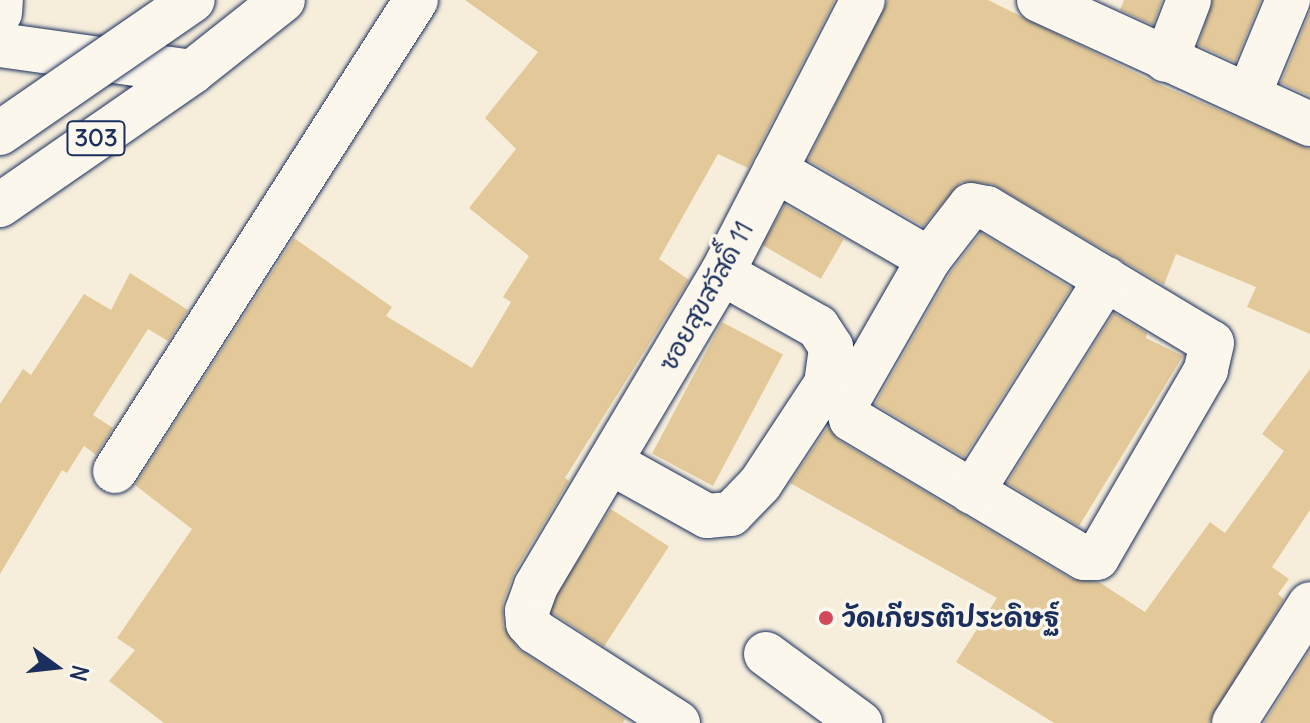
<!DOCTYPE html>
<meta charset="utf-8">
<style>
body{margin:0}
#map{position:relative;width:1310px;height:723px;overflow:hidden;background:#f6eedb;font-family:Delius,"Playpen Sans Thai",sans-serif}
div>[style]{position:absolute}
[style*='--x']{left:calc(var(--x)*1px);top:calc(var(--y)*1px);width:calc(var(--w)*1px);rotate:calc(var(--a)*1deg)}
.building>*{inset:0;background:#e3c999;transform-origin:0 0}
.roads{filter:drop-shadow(0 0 2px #1b2f5e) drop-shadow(0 0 2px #1b2f5e)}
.minor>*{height:44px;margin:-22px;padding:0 22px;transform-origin:22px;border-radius:22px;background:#fbf7ec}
.major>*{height:44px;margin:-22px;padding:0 22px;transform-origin:22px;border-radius:22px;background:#fbf7ec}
.bridges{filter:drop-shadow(0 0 2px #1b2f5e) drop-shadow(0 0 2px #1b2f5e)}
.major-bridge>*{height:44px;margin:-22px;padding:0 22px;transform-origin:22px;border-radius:22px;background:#fbf7ec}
.dots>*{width:22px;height:22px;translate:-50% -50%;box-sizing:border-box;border:4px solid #fbf7ec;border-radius:50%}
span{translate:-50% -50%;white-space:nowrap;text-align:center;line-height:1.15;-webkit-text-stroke:7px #fbf7ec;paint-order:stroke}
.shield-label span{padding:2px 6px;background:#fbf7ec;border:2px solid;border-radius:6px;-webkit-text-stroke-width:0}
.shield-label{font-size:24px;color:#1b2f5e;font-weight:700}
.street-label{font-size:26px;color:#1b2f5e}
.poi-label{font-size:26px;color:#1b2f5e;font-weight:700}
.left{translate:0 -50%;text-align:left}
.north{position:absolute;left:16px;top:627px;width:80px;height:80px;-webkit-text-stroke:6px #fbf7ec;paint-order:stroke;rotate:105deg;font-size:22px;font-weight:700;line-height:32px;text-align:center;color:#1b2f5e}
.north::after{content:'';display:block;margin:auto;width:28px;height:36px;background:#1b2f5e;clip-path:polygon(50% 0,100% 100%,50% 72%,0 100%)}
</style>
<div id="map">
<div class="building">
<div style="clip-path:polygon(465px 0,835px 0,748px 168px,718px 154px,659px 259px,689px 280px,565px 478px,569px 481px,514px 573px,503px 603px,503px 626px,518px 649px,625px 719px,623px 723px,164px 723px,109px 681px,135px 650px,117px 638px,192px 529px,135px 485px,294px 238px,392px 307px,386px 316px,472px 368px,511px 302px,503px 297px,529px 256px,469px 208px,516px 149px,485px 118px,538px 52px)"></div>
<div style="clip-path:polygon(888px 0,988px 0,1156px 83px,1310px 149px,1310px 334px,1247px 307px,1256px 287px,1176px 254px,1164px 285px,992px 184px,961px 182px,923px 226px,808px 160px)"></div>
<div style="clip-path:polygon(1124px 0,1162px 0,1153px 25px,1120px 10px)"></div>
<div style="clip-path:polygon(1213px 0,1261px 0,1235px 62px,1198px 45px)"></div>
<div style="clip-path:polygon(1310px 12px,1310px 96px,1281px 83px)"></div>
<div style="left:785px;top:205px;width:68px;height:46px;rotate:30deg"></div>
<div style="clip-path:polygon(981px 233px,1071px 288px,964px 457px,875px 404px,950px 273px)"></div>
<div style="clip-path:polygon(130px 273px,188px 310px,168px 341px,148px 329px,93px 415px,113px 428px,96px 455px,84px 446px,67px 473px,62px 470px,0 574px,0 404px,23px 369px,31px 375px,84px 294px,111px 310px)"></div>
<div style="clip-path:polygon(1114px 313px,1147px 333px,1146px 338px,1183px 356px,1079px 526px,1007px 483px)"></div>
<div style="left:722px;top:322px;width:69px;height:149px;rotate:28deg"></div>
<div style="clip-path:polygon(1310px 369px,1310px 510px,1272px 567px,1289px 579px,1278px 594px,1284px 599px,1209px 723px,1054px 723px,956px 662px,997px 598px,790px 483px,828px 427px,838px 440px,1071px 579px,1099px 582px,1145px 612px,1210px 522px,1225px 533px,1284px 451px,1262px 434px)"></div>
<div style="left:611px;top:509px;width:69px;height:119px;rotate:33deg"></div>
<div style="clip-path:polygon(1310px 650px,1310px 723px,1264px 723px)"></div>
</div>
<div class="roads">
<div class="minor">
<div style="--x:1039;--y:0;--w:298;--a:24.6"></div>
<div style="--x:1166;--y:60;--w:64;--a:-69"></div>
<div style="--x:1249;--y:94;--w:102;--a:-67.5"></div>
<div style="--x:775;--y:170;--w:178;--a:30"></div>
<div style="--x:971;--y:205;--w:16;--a:11"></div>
<div style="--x:987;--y:208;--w:262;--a:31"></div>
<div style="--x:1212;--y:343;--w:28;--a:103"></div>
<div style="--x:1206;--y:370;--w:217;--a:120.1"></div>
<div style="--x:1097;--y:558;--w:13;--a:180"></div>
<div style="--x:1084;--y:558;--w:271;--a:-149.2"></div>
<div style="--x:851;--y:419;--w:17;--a:-103"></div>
<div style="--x:847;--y:402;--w:165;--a:-60.2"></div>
<div style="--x:929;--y:259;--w:68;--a:-52.1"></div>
<div style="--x:610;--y:462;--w:111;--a:29.1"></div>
<div style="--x:707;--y:516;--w:24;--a:-5"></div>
<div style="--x:731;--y:514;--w:42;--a:-46"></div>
<div style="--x:760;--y:484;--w:120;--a:-56.6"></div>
<div style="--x:826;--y:384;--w:37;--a:-82"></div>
<div style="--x:831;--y:347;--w:24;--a:-123"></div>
<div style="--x:818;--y:327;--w:110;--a:-150.6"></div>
<div style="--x:115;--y:471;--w:559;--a:-57.42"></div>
<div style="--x:972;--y:492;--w:252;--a:-57.8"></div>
<div style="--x:766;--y:654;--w:117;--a:36.3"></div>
<div style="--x:678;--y:723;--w:169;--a:-147.3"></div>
<div style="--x:536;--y:632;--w:12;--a:-132"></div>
<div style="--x:528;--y:623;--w:12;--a:-95"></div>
<div style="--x:527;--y:611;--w:27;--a:-70"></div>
<div style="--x:536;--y:586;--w:364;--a:-59.3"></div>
<div style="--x:722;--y:273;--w:307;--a:-62.7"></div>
<div style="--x:1234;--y:723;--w:141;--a:-57.4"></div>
</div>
<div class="major">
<div style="--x:0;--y:13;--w:13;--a:-86"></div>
<div style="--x:0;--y:45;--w:194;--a:8"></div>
<div style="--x:0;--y:205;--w:234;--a:-34.7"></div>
<div style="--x:192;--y:72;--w:116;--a:-38.4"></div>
</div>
</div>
<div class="bridges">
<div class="major-bridge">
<div style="--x:0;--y:133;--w:234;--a:-34.6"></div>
</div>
</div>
<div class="dots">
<div style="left:826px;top:618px;background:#d1495b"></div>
</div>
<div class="shield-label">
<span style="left:96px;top:138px">303</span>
</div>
<div class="street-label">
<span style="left:706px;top:296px;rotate:-61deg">ซอยสุขสวัสดิ์ 11</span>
</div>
<div class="poi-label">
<span class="left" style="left:842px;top:618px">วัดเกียรติประดิษฐ์</span>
</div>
<div class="north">N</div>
</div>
